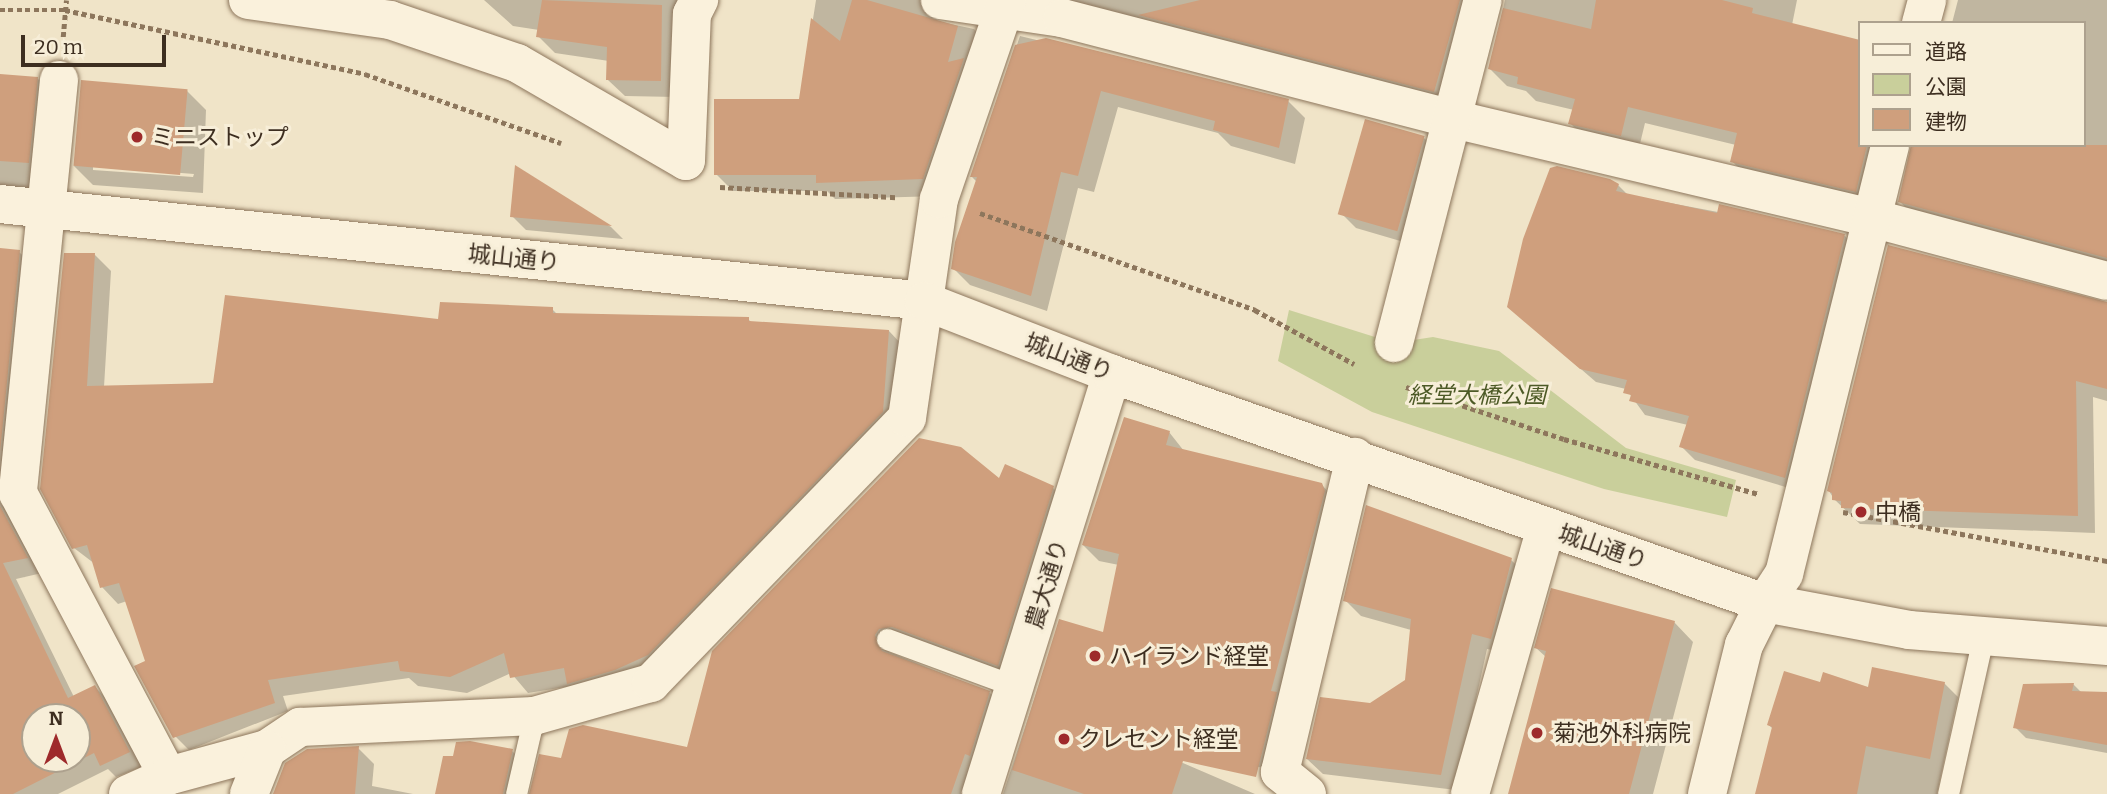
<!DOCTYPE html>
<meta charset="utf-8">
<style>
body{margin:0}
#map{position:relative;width:2107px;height:794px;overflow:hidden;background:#f0e4c8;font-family:Bitter,"Noto Sans JP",serif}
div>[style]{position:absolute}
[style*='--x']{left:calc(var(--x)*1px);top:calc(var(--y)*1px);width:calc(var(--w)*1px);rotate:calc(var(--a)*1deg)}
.green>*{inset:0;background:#c9cf9b}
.shadow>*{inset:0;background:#0003}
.building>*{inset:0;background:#cf9f7d;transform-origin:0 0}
.path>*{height:4.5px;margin-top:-2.25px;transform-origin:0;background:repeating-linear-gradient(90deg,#8d765c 0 5px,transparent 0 8.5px)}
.roads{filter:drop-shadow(0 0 2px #8d765c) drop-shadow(0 0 2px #8d765c)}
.service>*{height:21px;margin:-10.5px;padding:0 10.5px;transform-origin:10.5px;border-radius:10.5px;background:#faf1dc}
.minor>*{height:38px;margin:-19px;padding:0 19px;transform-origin:19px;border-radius:19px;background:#faf1dc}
.tertiary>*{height:38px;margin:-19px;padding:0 19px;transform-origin:19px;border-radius:19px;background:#faf1dc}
.dots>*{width:19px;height:19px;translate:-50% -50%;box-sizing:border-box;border:4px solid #f7eed8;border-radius:50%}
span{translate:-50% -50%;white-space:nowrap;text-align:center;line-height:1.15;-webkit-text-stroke:6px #f7eed8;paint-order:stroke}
.poi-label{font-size:23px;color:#3d2e20}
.left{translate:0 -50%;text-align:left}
.street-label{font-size:23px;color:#3d2e20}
.park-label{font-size:23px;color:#4d5a26;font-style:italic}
.legend{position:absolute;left:1858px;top:21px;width:228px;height:126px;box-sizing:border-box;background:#f7eed8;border:2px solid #ada18e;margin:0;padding:9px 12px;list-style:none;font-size:21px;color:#3d2e20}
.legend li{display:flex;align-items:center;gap:14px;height:35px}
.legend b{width:35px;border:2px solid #ada18e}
.north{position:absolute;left:21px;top:703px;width:70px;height:70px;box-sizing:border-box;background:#f7eed8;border:2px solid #ada18e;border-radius:50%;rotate:0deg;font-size:19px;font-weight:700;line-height:28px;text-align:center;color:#3d2e20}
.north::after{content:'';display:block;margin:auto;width:24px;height:32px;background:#9e2a2b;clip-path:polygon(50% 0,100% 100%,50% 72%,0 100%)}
.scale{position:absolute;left:21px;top:35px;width:145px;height:32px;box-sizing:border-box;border:4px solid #3d2e20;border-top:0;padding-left:9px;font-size:21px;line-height:24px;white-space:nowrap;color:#3d2e20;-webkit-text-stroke:5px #f7eed8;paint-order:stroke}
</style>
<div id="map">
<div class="green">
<div style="clip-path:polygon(1289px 310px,1394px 343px,1433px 337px,1499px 351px,1626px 448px,1736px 480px,1727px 517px,1604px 489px,1372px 412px,1278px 361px)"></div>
</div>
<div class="shadow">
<div style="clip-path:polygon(484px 0,678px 0,676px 97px,625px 96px,608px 80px,609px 61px,555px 53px,538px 36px,539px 30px,513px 26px)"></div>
<div style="clip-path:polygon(816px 0,947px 0,935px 14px,937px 21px,974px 29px,991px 46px,940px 196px,835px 199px,827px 191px,733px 191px,716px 174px,800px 101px)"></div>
<div style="clip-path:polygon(1037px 0,1491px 0,1451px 108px)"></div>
<div style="clip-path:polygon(1505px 0,1797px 0,1792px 25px,1860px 42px,1860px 145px,1898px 145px,1873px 208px,1749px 179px,1732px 161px,1736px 145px,1645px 123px,1638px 152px,1587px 140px,1570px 123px,1574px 110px,1536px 101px,1526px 91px,1507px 86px,1490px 69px)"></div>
<div style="clip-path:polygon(1958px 0,2107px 0,2107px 273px,1918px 219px,1900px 202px,2084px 145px,2084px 23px,1952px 23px)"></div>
<div style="clip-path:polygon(1020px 36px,1288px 101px,1305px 118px,1295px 164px,1231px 146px,1218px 133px,1118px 107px,1094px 192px,1078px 188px,1047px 311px,970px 285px,953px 268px,977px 182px,972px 177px)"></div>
<div style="clip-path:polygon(0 75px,37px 78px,63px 104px,54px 188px,0 192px)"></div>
<div style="clip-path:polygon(evenodd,187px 91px,206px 110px,203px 193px,93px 185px,74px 166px,187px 91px,93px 166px,194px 174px,193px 177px,93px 170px,93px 166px)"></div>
<div style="clip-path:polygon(1424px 138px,1438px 152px,1414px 245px,1356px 228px,1342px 214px)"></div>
<div style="clip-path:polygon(517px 168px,611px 227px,623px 239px,526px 230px,512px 216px)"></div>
<div style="clip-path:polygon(1618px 185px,1628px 195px,1845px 236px,1859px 250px,1799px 491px,1695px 460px,1681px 446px,1688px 425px,1645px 415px,1626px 389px,1596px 382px,1509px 307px)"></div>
<div style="clip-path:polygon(evenodd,0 250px,19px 252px,35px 267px,11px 507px,42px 573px,16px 579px,74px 697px,95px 687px,110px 702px,144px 766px,116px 777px,108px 769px,58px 794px,0 794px,0 250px,35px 717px,77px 717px,77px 759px,35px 759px,35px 717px)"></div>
<div style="clip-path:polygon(94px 254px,111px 271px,104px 387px,215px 385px,439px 320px,552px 309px,558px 315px,748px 319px,752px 323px,889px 331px,905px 348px,899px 428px,664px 671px,528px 693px,511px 673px,467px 693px,418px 686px,409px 678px,283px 696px,288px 711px,189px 750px,172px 733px,127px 601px,118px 604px,102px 587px,95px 564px,74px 548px)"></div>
<div style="clip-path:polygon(2107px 303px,2107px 401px,2093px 397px,2095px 533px,1860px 524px,1834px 499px,1829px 491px)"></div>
<div style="clip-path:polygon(1169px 432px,1184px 451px,1321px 484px,1337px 501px,1277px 769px,1169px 757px,1255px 794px,1003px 794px,1060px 621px,1104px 634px,1119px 565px,1099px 561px,1083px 545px)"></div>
<div style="clip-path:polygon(1000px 481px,1053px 488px,1069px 504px,1014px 680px,895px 644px,889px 652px,989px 692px,1005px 708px,981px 794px,531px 794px,563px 760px,688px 749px)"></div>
<div style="clip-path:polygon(1511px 560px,1527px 575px,1507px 653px,1487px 649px,1456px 790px,1323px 774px,1307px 759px,1406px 681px,1411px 630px,1361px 616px,1345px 600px)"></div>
<div style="clip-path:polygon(1674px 622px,1693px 642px,1653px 794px,1511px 794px,1546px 657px,1536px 648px)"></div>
<div style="clip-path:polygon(1944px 683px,1958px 697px,1937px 794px,1757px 794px,1773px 729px,1769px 725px,1821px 684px,1869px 689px)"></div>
<div style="clip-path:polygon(2073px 684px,2082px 693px,2107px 694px,2107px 753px,2026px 738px,2015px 727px)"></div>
<div style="clip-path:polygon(358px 748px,374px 764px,372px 786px,413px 794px,273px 794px)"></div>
<div style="clip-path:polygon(512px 751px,528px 767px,522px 794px,437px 794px)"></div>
</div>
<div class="building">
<div style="clip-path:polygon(542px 0,662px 5px,661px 81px,606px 80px,607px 47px,536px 37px)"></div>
<div style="clip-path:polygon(852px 0,867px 0,958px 26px,948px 62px,964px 58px,923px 179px,816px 183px,816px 175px,714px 175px,714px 99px,799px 99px,811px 18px,840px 41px)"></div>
<div style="clip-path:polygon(1200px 0,1460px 0,1434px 92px,1138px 15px)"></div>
<div style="clip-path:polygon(1596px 0,1722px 0,1753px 8px,1752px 13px,1860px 40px,1860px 145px,1867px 145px,1856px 192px,1730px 162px,1737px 133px,1628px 107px,1621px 136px,1568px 124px,1575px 99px,1517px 84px,1518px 77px,1488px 69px,1503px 8px,1591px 29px)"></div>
<div style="clip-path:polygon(1046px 38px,1289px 99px,1279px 148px,1213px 130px,1215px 121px,1101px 91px,1078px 176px,1061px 172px,1031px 296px,951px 269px,955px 242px,977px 177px,970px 177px,1015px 45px)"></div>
<div style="clip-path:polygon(0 74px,38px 77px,29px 163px,0 161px)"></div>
<div style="left:81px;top:80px;width:107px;height:86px;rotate:5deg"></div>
<div style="left:1365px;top:119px;width:62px;height:99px;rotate:16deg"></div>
<div style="clip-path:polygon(1911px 145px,2107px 145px,2107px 258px,1898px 202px)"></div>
<div style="clip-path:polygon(515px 165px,612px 226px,510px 217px)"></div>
<div style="clip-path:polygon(1557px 166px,1610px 179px,1619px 184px,1616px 191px,1717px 213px,1719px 204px,1845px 234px,1785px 478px,1679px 447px,1689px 416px,1629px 401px,1631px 395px,1623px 393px,1627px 380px,1580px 369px,1507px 307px,1523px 239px,1550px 168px)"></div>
<div style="clip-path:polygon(1888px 245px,2107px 302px,2107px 389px,2076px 381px,2078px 516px,1841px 508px,1841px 501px,1832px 500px,1832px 493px,1827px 491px)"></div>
<div style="clip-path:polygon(0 248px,20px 250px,0 453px)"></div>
<div style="clip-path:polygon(64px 253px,95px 253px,87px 386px,213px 383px,225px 295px,438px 319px,440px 302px,553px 307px,553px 313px,749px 317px,749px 321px,889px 330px,883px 412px,648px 655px,615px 670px,567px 684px,564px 668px,510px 678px,504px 653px,450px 677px,400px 671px,398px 661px,268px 680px,275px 703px,173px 738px,134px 666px,145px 661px,119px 583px,100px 588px,87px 545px,72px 549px,40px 489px)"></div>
<div style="clip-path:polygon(1124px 417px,1170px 431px,1166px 445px,1322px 483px,1325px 491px,1271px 691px,1277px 692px,1256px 777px,1183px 761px,1172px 794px,1084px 794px,1012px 770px,1059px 619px,1103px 632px,1119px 554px,1082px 545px)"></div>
<div style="clip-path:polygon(919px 438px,961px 447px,999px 478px,1005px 464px,1054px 486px,998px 666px,892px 627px,879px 629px,875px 635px,882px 651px,990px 691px,970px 756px,965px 754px,951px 794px,529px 794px,539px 754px,561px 758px,569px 729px,583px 725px,687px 747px,712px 651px)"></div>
<div style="clip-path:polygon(1366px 505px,1512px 558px,1491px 639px,1472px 634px,1441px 775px,1306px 759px,1320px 697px,1370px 703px,1405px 680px,1411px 619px,1343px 601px)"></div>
<div style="clip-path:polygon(evenodd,0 506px,28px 558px,3px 563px,68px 698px,95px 685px,130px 752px,100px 766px,94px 753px,13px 794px,0 794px,0 506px,35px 717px,77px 717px,77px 759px,35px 759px,35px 717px)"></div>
<div style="clip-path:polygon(1551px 588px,1675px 621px,1629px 794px,1508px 794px,1546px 651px,1534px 648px)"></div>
<div style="clip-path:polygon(1872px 667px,1945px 682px,1930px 759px,1866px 746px,1857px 794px,1755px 794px,1772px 727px,1767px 725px,1784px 671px,1820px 682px,1823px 672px,1868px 687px)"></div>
<div style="clip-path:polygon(2074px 683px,2072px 691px,2107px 692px,2107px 745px,2013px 728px,2023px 684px)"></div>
<div style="clip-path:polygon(470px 741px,513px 749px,503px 794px,435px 794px,443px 756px,453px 756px,456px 742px)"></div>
<div style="clip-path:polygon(359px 746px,355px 794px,273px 794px,285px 763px,307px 749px)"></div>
</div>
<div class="path">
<div style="--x:0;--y:10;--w:65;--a:0"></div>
<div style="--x:65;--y:10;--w:307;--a:12"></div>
<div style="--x:365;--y:74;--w:208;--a:19.4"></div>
<div style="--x:63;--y:37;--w:37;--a:-85"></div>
<div style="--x:720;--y:187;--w:176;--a:3.3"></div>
<div style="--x:980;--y:213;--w:292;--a:19.4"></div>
<div style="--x:1255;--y:310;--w:113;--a:28.6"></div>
<div style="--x:1406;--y:387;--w:166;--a:18.2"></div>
<div style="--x:1564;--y:439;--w:203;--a:15.8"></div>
<div style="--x:1843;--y:512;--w:269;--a:10.5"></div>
</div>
<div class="roads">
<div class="service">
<div style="--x:887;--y:639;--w:136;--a:20.2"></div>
<div style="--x:516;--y:794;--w:80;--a:-77"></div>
<div style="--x:1948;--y:794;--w:160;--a:-77.4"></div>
</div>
<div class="minor">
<div style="--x:248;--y:0;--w:143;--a:8"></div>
<div style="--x:390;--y:20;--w:134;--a:18.7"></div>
<div style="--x:517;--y:63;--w:195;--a:30.1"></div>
<div style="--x:686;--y:161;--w:147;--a:-87.7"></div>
<div style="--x:692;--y:14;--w:16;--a:-63"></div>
<div style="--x:940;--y:0;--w:123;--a:8.4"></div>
<div style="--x:1062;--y:18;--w:404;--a:14.5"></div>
<div style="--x:1453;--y:119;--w:431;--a:13.3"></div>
<div style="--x:1872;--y:218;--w:243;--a:15"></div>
<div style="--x:1921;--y:23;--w:24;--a:-75"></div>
<div style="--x:59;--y:80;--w:415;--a:95.7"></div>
<div style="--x:18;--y:493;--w:320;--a:62.1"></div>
<div style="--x:1394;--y:343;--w:354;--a:-75.5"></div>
<div style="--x:1765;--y:603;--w:35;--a:-57"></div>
<div style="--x:1784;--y:574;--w:442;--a:-76.1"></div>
<div style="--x:128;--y:794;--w:44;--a:-24.2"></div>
<div style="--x:168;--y:776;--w:103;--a:-15.3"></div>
<div style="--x:267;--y:749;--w:40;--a:-34"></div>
<div style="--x:300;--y:727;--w:234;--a:-2.7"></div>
<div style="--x:534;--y:716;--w:122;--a:-15.8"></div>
<div style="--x:651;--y:683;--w:368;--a:-46"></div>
<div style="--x:907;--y:418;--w:221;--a:-81.7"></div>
<div style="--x:939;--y:199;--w:210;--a:-71.1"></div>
<div style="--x:249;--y:794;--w:48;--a:-68.2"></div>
<div style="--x:981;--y:794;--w:440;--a:-72.7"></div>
<div style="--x:1307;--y:794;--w:35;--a:-141"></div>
<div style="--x:1280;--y:772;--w:324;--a:-76.6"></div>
<div style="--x:1470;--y:794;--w:278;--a:-74.1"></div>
</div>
<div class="tertiary">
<div style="--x:0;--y:204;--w:929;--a:5.99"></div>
<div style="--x:924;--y:301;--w:202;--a:21.2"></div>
<div style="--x:1112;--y:374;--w:692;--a:19.33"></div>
<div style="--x:1765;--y:603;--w:147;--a:10.6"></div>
<div style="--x:1909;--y:630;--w:199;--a:4.6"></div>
<div style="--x:1707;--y:794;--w:154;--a:-76.1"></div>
<div style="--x:1744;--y:645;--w:47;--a:-63.4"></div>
</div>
</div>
<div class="dots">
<div style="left:137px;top:137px;background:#9e2a2b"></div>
<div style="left:1861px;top:512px;background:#9e2a2b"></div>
<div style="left:1095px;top:656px;background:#9e2a2b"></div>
<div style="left:1537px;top:733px;background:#9e2a2b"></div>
<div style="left:1064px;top:739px;background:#9e2a2b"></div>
</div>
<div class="poi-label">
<span class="left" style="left:151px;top:137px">ミニストップ</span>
<span class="left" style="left:1875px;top:512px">中橋</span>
<span class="left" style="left:1109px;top:656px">ハイランド経堂</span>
<span class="left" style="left:1553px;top:733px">菊池外科病院</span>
<span class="left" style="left:1078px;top:739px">クレセント経堂</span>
</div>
<div class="street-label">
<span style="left:514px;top:258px;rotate:6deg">城山通り</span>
<span style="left:1069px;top:357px;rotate:21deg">城山通り</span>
<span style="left:1603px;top:547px;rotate:19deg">城山通り</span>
<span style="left:1047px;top:584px;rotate:-73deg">農大通り</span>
</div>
<div class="park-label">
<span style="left:1477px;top:395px">経堂大橋公園</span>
</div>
<ul class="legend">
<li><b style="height:9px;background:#faf1dc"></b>道路</li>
<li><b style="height:19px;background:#c9cf9b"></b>公園</li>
<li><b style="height:19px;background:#cf9f7d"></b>建物</li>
</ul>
<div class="north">N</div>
<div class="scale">20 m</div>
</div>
